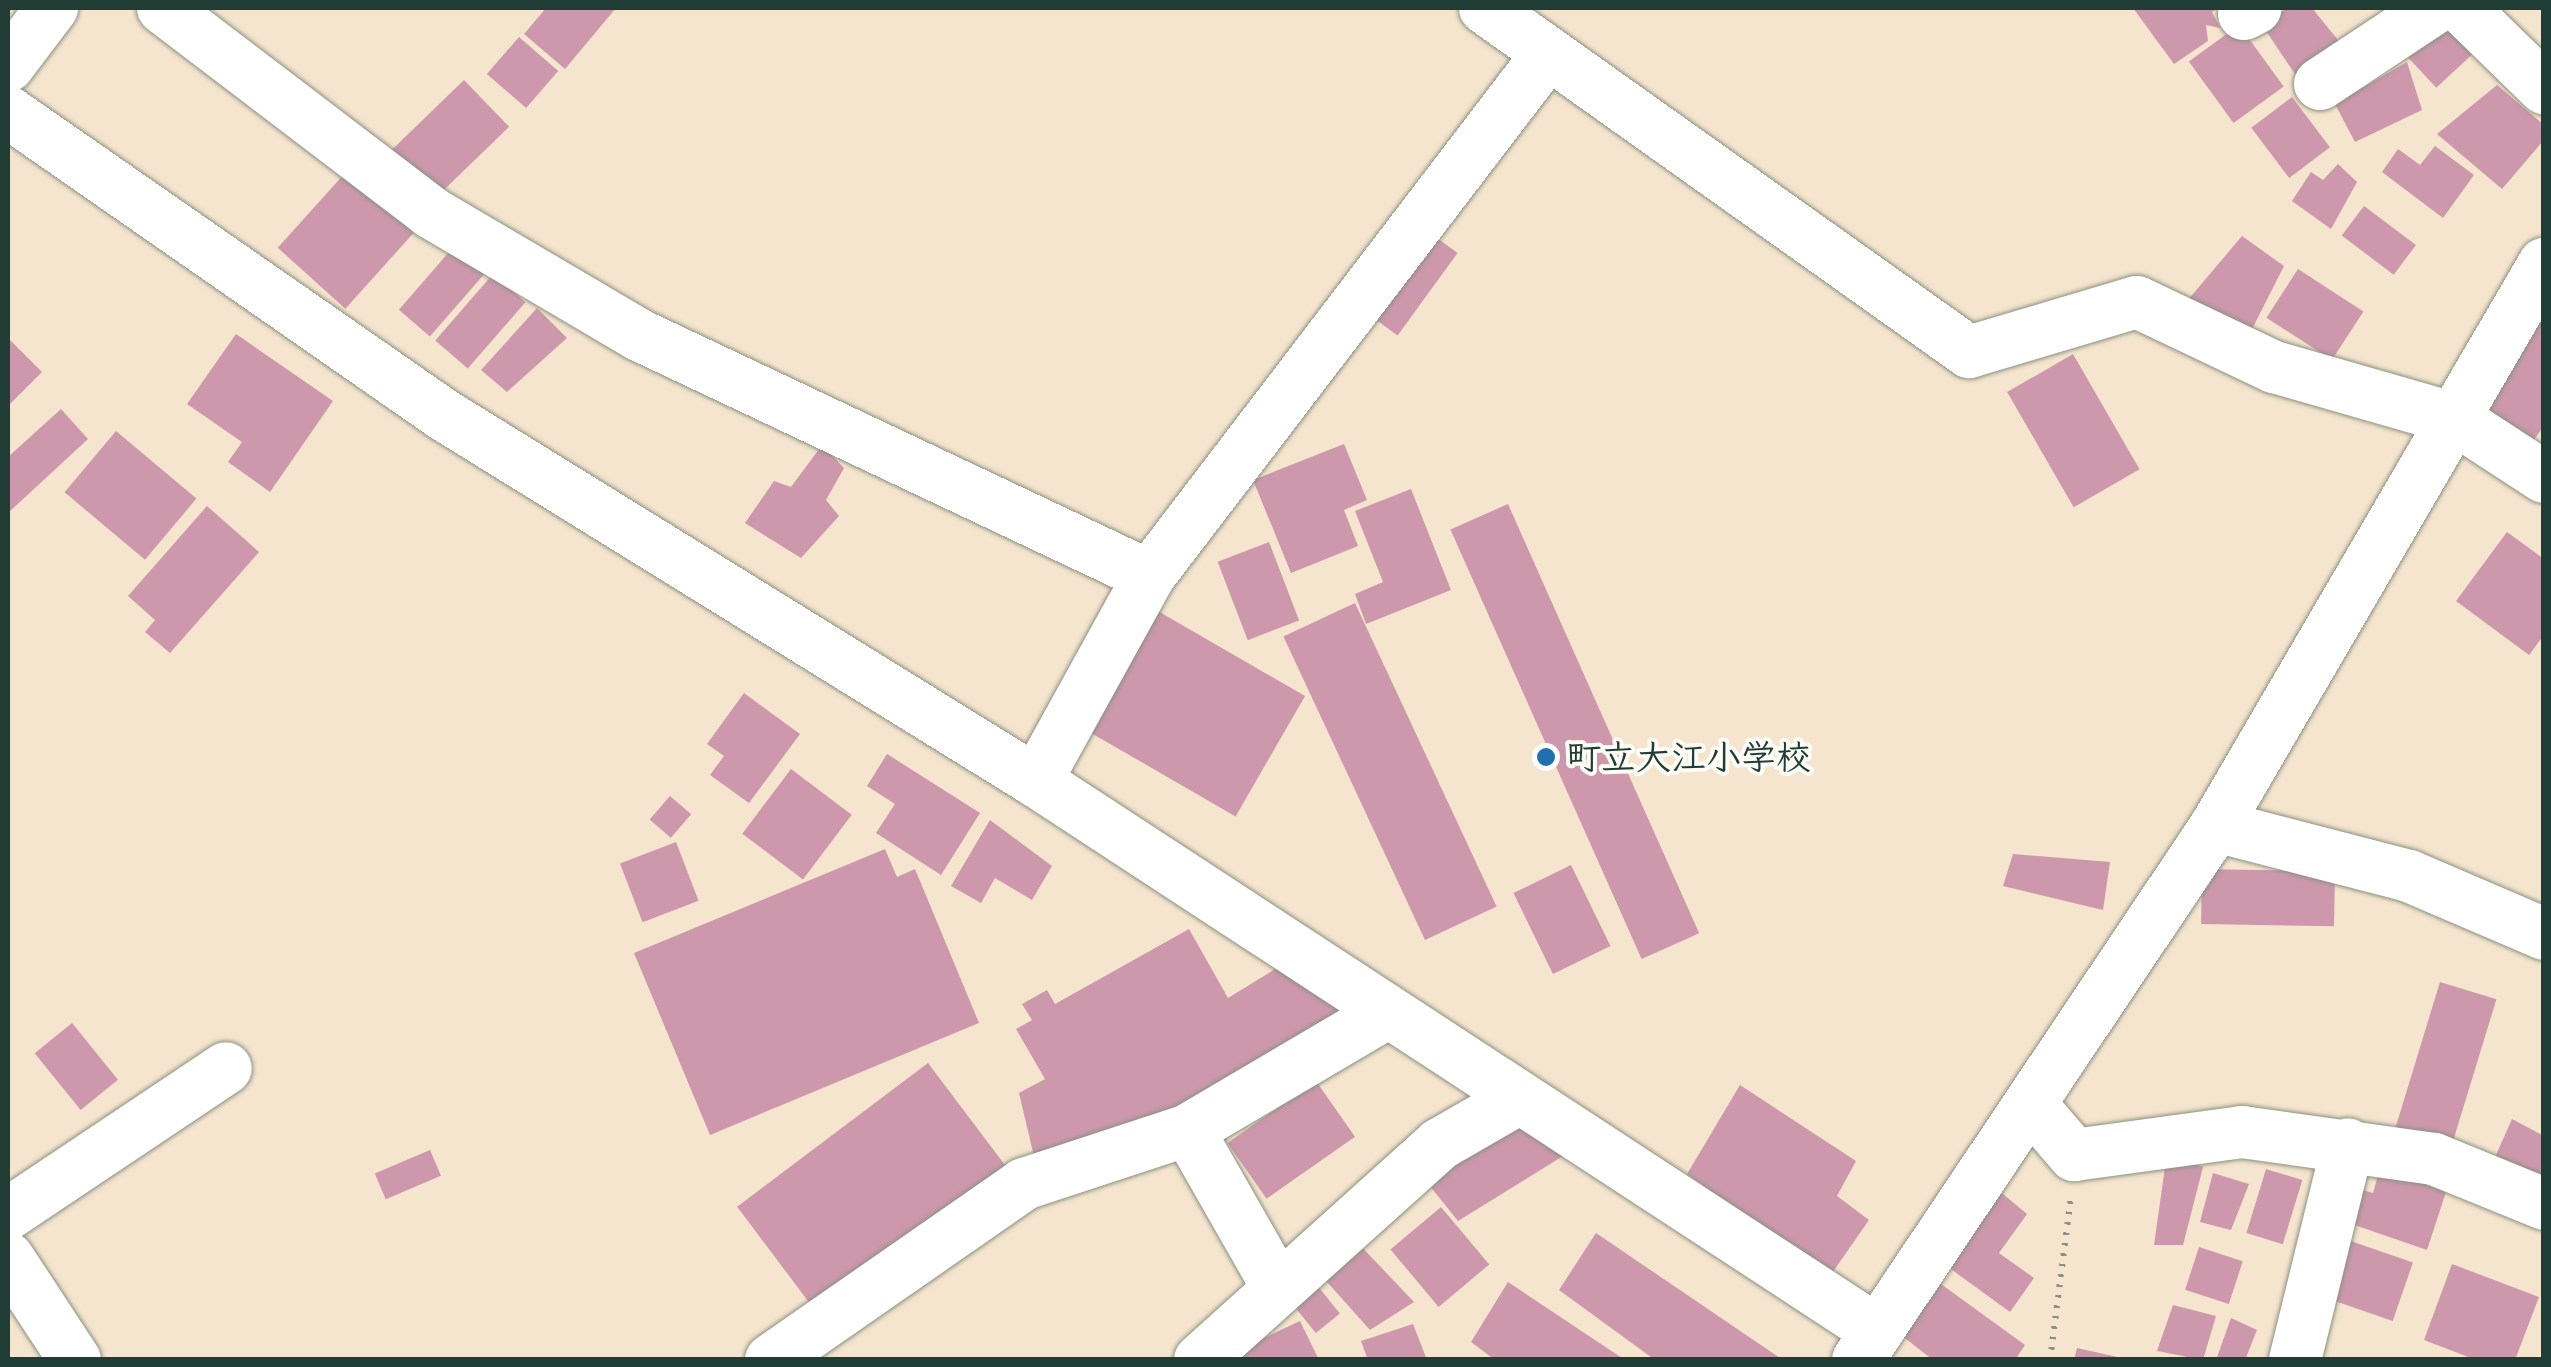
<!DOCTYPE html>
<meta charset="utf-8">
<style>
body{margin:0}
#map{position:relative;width:2551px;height:1367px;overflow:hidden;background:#f5e5ce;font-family:Sriracha,"Klee One",sans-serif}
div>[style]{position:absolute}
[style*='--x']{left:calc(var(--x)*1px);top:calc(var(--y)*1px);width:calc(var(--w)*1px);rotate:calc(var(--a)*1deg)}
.building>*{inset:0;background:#cd98ac;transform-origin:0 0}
.path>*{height:6px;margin-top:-3px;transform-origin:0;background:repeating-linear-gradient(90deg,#8a9181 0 2.5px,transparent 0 10.5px)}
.roads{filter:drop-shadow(0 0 2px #8a9181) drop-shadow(0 0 2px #8a9181)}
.minor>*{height:52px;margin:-26px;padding:0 26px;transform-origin:26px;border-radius:26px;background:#fff}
.dots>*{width:28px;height:28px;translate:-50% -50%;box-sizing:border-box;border:5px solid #fdfcf7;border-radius:50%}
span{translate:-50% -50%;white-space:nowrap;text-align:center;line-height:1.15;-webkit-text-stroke:8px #fdfcf7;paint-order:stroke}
.poi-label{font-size:35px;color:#1f3d34;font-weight:700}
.left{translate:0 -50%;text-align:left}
.frame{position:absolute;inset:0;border:10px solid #1f3d34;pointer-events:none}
</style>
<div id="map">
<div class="building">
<div style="clip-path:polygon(546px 8px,616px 8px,565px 69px,524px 34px)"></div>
<div style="clip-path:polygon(2133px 8px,2219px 8px,2212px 12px,2220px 28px,2206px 25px,2208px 41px,2174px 64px)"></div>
<div style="clip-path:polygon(2288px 8px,2312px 8px,2342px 45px,2299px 80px,2262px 25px)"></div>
<div style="left:2450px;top:19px;width:41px;height:57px;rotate:47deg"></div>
<div style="left:2239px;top:25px;width:76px;height:62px;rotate:54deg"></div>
<div style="left:519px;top:37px;width:52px;height:49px;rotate:41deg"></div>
<div style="clip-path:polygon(2407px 62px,2422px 110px,2355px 142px,2335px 104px)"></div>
<div style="left:464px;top:80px;width:65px;height:115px;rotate:46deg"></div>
<div style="clip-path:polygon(2497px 85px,2544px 125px,2544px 140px,2502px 189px,2437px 134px)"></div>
<div style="left:2292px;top:97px;width:63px;height:51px;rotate:53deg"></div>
<div style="clip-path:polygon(2435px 146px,2474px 175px,2443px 218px,2382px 172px,2398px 149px,2420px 165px)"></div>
<div style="clip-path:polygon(2338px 164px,2357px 182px,2331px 229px,2292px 201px,2311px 172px,2323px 180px)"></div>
<div style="left:346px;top:172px;width:91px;height:102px;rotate:42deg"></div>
<div style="left:2364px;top:206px;width:65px;height:37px;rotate:37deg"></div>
<div style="left:1426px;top:230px;width:39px;height:102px;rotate:36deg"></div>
<div style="clip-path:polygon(2242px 236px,2284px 266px,2245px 343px,2187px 301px)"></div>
<div style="left:456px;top:244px;width:41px;height:87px;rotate:41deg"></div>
<div style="left:2298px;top:269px;width:78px;height:58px;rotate:33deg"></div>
<div style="left:493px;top:274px;width:43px;height:88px;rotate:41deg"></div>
<div style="clip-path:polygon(537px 308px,567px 338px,507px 392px,481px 370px)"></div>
<div style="clip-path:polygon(2544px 310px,2544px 426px,2533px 441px,2479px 404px)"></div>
<div style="clip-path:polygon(236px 334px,333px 401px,270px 492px,228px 462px,242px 442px,187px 404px)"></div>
<div style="clip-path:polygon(8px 338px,42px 372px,8px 406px)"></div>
<div style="left:2073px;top:354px;width:133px;height:76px;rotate:60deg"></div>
<div style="clip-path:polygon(61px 409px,88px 439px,8px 513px,8px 457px)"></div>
<div style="left:116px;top:431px;width:105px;height:80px;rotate:40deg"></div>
<div style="clip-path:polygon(1344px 444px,1367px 500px,1344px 510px,1358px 546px,1291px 573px,1253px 480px)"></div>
<div style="clip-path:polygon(822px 445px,844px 468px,826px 500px,839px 516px,801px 558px,745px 523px,774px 481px,791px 487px)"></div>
<div style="clip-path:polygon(1411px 489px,1451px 590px,1366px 624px,1355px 594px,1383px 582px,1355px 511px)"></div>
<div style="left:1508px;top:504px;width:470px;height:63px;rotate:66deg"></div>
<div style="clip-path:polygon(207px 506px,259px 552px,170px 653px,145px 632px,155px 620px,128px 596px)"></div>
<div style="clip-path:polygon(2507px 532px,2544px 559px,2544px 635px,2529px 655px,2456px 601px)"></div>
<div style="left:1269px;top:542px;width:84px;height:55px;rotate:69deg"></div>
<div style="left:1144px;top:603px;width:186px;height:139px;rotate:30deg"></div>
<div style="left:1355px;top:603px;width:335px;height:79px;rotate:65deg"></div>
<div style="clip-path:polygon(744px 693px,800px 734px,749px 803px,710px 775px,724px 756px,707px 744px)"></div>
<div style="clip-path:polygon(887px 754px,980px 813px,941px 875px,876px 833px,895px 804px,867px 786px)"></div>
<div style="left:791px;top:769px;width:76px;height:81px;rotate:37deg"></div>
<div style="left:670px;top:796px;width:28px;height:31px;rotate:41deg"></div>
<div style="clip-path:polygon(990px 820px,1052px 866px,1032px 900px,995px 878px,981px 903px,951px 886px)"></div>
<div style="left:676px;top:842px;width:63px;height:60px;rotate:69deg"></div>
<div style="clip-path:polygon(885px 849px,897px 877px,915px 869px,979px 1023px,710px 1135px,634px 953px)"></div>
<div style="clip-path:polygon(2013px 854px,2110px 862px,2103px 910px,2003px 886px)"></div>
<div style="left:1571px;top:865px;width:90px;height:64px;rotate:64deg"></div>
<div style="left:2202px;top:869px;width:133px;height:55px;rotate:1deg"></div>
<div style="clip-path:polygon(1189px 929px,1228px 998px,1280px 966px,1352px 1015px,1197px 1105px,1036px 1165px,1019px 1093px,1045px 1079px,1016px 1029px,1032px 1020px,1022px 1004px,1047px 990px,1055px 1004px)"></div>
<div style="left:2440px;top:982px;width:59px;height:155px;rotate:17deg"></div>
<div style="left:72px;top:1023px;width:73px;height:48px;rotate:51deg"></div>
<div style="left:928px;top:1063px;width:130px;height:239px;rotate:53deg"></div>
<div style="left:1316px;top:1081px;width:68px;height:108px;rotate:55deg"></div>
<div style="clip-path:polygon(1740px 1085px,1856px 1161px,1837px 1196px,1869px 1220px,1830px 1276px,1687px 1174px)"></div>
<div style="clip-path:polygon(1508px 1118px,1563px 1156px,1458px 1221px,1421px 1175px)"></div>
<div style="clip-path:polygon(2512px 1119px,2544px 1136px,2544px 1189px,2492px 1164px)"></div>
<div style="left:430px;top:1150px;width:28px;height:60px;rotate:67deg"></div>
<div style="clip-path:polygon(2167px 1153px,2203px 1167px,2183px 1245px,2154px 1245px)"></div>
<div style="clip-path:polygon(2380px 1168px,2446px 1192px,2427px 1250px,2343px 1221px,2353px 1187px,2373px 1193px)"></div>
<div style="left:2266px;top:1169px;width:38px;height:67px;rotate:17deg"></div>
<div style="clip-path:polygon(2213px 1173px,2249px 1184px,2231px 1230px,2200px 1222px)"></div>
<div style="clip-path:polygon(1997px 1189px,2027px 1214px,1999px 1253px,2034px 1278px,2010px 1312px,1944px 1264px)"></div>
<div style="left:1441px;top:1207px;width:75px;height:66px;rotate:50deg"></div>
<div style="clip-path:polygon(1596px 1233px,1783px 1360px,1655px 1360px,1559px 1290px)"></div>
<div style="left:2342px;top:1238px;width:75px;height:62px;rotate:19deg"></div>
<div style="clip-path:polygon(1357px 1242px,1414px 1302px,1370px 1330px,1319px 1273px)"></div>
<div style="left:2199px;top:1247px;width:46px;height:45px;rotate:18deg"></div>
<div style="clip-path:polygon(2452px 1264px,2539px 1297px,2515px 1360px,2476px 1360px,2424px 1340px)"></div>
<div style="clip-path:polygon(1934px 1279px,2025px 1345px,2015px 1360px,1933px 1360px,1897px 1332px)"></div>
<div style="clip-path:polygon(1508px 1282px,1625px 1360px,1495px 1360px,1471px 1342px)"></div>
<div style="left:1316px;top:1284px;width:38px;height:31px;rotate:51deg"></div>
<div style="clip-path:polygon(2173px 1305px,2216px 1316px,2203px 1360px,2157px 1351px)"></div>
<div style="clip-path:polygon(2231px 1318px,2257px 1330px,2245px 1360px,2216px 1360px)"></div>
<div style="clip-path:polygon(1300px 1321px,1319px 1360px,1217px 1360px)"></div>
<div style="clip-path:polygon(1413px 1324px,1427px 1360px,1368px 1360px,1361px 1341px)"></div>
<div style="clip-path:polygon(2077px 1348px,2122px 1358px,2122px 1360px,2074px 1360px)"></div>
</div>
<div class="path">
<div style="--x:2050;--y:1360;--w:165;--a:-82.7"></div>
</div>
<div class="roads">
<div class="minor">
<div style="--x:163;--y:8;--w:338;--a:37.3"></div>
<div style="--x:432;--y:213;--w:240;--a:30.5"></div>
<div style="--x:639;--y:335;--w:564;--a:25.29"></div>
<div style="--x:1485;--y:8;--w:594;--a:35.4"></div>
<div style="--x:1969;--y:352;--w:175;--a:-16.6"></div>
<div style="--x:2137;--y:302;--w:152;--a:25.4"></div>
<div style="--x:2274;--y:367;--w:188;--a:16"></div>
<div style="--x:2455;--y:419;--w:106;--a:33.1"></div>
<div style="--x:2462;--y:8;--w:115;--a:44.3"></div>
<div style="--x:2244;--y:14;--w:13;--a:-27"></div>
<div style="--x:8;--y:66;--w:73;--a:-52.8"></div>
<div style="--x:2320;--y:84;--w:138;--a:-33.5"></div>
<div style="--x:8;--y:112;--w:531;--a:34.8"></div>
<div style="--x:444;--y:415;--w:696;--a:31.73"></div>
<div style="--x:1036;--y:781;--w:1005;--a:33.18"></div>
<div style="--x:1036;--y:781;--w:234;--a:-61.1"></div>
<div style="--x:1149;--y:576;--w:656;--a:-52.62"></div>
<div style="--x:2216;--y:826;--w:199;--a:14.5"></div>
<div style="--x:2409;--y:876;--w:147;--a:23.2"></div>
<div style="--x:2032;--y:1106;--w:65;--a:49.4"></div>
<div style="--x:2074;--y:1155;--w:170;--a:-7.8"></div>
<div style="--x:2242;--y:1132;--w:194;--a:8"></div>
<div style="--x:2434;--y:1159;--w:119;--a:22.2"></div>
<div style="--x:1188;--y:1130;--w:182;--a:60.3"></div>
<div style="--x:8;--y:1214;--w:262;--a:-33.8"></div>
<div style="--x:8;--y:1258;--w:122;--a:56.7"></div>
<div style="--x:771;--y:1360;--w:308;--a:-34.8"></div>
<div style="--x:1024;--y:1184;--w:173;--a:-18.2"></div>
<div style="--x:1188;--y:1130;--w:229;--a:-30.5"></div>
<div style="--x:1200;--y:1360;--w:323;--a:-42"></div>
<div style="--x:1440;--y:1144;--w:90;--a:-30"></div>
<div style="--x:1858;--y:1360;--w:643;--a:-56.16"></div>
<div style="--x:2216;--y:826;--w:651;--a:-59.73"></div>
<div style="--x:2295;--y:1360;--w:222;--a:-76.2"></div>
</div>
</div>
<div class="dots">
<div style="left:1546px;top:757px;background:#1f6fb2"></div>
</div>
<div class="poi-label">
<span class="left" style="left:1566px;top:757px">町立大江小学校</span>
</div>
<div class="frame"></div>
</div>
